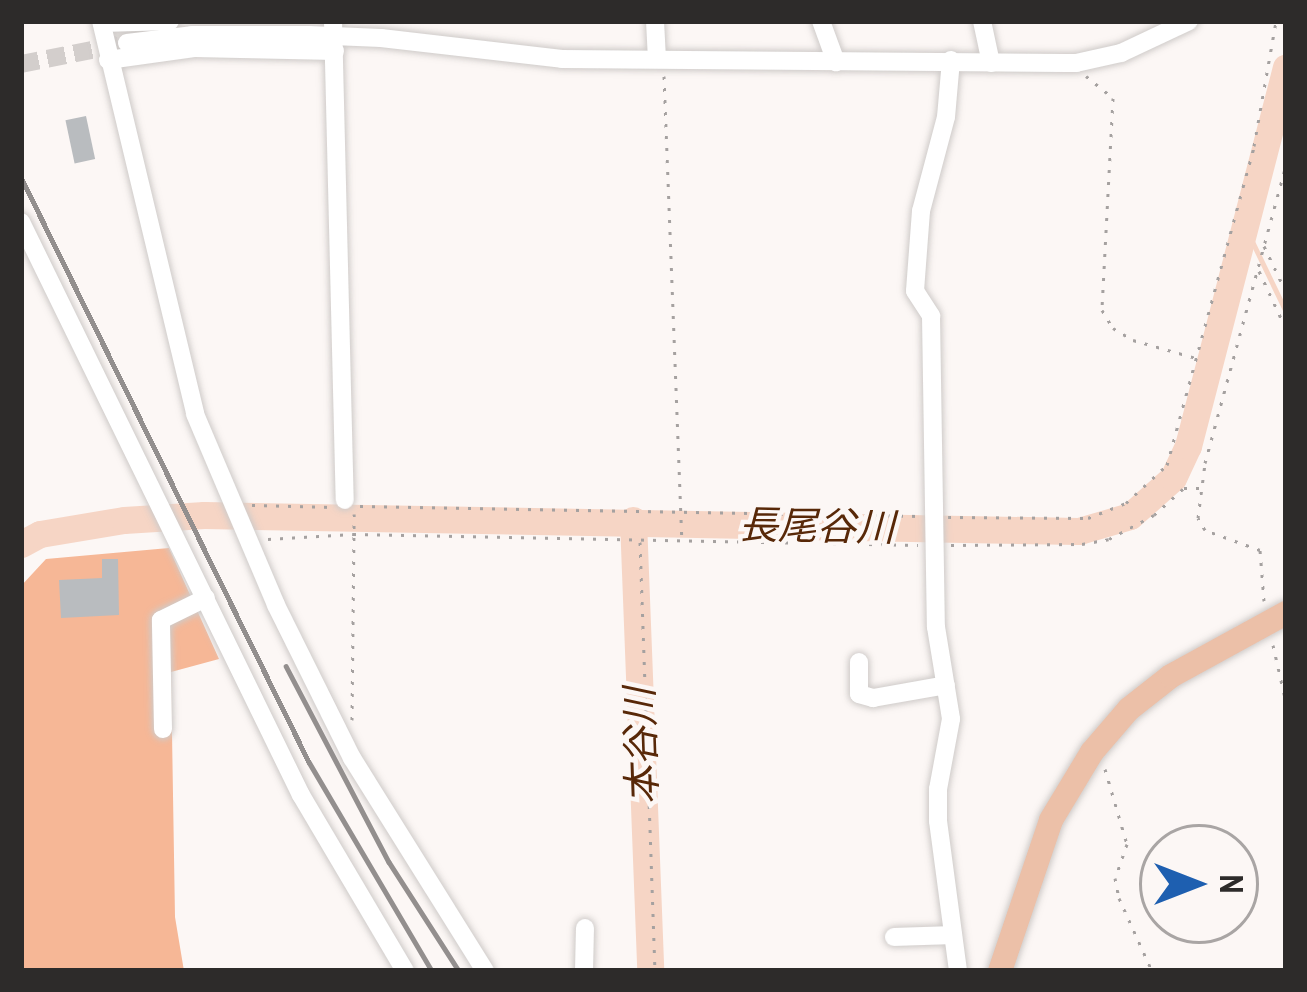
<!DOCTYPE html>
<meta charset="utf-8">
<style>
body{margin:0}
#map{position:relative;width:1307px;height:992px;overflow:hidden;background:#fcf7f5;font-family:"Archivo Narrow","Noto Sans JP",sans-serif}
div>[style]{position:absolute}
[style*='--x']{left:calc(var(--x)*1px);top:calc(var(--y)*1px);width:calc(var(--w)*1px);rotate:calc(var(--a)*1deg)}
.green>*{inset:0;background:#f6b796}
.stream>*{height:4.5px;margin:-2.25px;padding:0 2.25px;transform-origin:2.25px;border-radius:2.25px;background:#f6d5c5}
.river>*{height:27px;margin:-13.5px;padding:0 13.5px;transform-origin:13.5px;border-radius:13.5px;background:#f6d5c5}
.building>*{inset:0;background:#b9bcbf;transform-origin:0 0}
.minor-tunnel>*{height:18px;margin-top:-9px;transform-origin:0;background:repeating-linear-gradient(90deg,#d3cecc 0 18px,transparent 0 27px)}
.path>*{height:3px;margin-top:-1.5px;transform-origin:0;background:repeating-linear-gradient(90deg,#a5a1a0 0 3px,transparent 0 12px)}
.roads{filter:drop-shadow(0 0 3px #cfcbc9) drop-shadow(0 0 3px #cfcbc9)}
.minor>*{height:18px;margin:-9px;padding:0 9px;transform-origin:9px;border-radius:9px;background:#fff}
.major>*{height:24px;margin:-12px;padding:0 12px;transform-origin:12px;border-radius:12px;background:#ecc0a8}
.rail>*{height:4.5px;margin:-2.25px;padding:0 2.25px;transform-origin:2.25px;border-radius:2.25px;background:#938f8e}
span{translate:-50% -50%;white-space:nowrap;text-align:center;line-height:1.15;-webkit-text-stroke:9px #fcf7f5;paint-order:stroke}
.water-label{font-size:39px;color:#582808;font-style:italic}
.frame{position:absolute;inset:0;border:24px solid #2d2b2a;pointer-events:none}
.north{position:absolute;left:1139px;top:824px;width:120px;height:120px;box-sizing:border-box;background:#fcf7f5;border:3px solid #a9a5a4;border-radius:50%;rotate:90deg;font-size:33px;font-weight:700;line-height:48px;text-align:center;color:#2d2b2a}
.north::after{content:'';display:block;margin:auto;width:42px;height:54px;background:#1e5fb0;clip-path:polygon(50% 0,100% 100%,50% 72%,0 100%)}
</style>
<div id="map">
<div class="green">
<div style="clip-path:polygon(169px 548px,219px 659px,171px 672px,175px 917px,184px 971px,21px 971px,21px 586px,46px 559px)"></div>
</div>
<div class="stream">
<div style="--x:1246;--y:228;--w:92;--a:64.3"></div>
</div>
<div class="river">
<div style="--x:633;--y:520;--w:451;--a:87.8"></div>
<div style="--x:21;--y:544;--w:21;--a:-28"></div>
<div style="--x:40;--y:534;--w:85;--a:-9.5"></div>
<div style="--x:124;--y:520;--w:80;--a:-3.6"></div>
<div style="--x:204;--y:515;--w:875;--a:1.05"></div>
<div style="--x:1079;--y:531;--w:53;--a:-16.4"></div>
<div style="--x:1130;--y:516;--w:57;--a:-41.5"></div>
<div style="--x:1173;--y:478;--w:35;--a:-65"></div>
<div style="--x:1188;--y:446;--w:391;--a:-75.5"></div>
</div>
<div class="building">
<div style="left:86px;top:116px;width:44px;height:21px;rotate:78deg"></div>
<div style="clip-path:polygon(102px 559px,118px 559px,119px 615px,61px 618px,59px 580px,102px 578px)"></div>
</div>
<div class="minor-tunnel">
<div style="--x:21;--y:64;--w:103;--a:-11.2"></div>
</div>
<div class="path">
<div style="--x:664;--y:76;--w:464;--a:87.8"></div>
<div style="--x:1086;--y:76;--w:35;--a:39"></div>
<div style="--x:1113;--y:98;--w:212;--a:93"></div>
<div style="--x:1102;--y:310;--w:21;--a:59"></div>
<div style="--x:1113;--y:328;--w:23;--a:31"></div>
<div style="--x:1133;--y:340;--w:66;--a:15.9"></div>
<div style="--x:1264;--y:246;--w:51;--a:64.4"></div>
<div style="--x:1259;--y:271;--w:64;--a:65"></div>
<div style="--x:252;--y:505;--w:81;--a:1.4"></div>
<div style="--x:360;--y:506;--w:560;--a:1.02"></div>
<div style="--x:948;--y:517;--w:140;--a:0.4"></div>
<div style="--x:1088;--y:518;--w:41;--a:-21.5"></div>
<div style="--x:1126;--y:503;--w:56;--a:-42.8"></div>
<div style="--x:1167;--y:465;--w:331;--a:-74.7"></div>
<div style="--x:1254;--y:146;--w:127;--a:-80"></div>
<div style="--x:268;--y:539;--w:85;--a:-3.4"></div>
<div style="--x:353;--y:534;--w:565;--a:1.12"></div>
<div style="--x:640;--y:542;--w:429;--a:88"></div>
<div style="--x:951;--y:545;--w:131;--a:-0.4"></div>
<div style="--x:1082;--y:544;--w:27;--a:-10"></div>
<div style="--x:1109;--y:539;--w:51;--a:-28.1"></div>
<div style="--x:1154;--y:515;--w:40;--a:-42"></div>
<div style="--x:1184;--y:488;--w:16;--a:0"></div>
<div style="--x:1264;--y:601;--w:51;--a:-94.5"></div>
<div style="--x:1260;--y:550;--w:59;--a:-160"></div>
<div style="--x:1205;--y:530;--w:14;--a:-120"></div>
<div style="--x:1198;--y:518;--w:55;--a:-82.7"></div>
<div style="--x:1205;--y:463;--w:310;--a:-74.8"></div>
<div style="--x:1273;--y:645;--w:58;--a:77.2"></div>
<div style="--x:352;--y:720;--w:206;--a:-89.4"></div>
<div style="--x:1105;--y:769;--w:78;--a:73.7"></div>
<div style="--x:1127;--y:844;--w:36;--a:109"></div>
<div style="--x:1115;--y:878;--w:20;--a:79"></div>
<div style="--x:1119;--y:898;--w:80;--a:65.7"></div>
</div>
<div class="roads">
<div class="minor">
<div style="--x:101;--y:21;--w:404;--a:76.5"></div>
<div style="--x:195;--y:414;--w:207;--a:67"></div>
<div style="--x:276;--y:605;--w:171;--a:63.6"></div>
<div style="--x:352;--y:758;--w:251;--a:58"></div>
<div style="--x:333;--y:21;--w:479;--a:88.6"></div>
<div style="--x:655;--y:21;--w:38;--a:87"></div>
<div style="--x:821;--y:21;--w:44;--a:69.9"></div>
<div style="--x:982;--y:21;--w:43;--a:77.9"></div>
<div style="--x:102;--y:23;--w:68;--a:-1.7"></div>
<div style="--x:127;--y:43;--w:65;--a:-7"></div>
<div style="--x:192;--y:35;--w:117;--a:0"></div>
<div style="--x:309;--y:35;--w:72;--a:2.4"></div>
<div style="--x:381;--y:38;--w:182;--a:6.6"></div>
<div style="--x:562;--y:59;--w:514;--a:0.45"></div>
<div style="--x:1076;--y:63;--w:46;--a:-12.5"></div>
<div style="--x:1121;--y:53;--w:75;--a:-25.2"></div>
<div style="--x:108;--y:60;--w:87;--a:-7.9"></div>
<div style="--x:194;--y:48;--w:141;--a:1.2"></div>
<div style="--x:951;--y:60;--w:57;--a:95"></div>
<div style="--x:946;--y:117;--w:97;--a:104.9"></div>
<div style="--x:921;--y:211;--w:80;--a:94.3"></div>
<div style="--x:915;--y:291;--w:30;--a:57"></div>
<div style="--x:931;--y:316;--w:311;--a:89.1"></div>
<div style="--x:936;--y:627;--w:93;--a:80.7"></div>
<div style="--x:951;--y:719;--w:71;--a:100.5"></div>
<div style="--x:938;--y:789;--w:32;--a:90"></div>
<div style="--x:938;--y:821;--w:151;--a:82.4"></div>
<div style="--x:21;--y:222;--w:638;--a:63.96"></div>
<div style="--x:301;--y:795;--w:204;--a:59.4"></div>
<div style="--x:859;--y:662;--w:32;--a:90"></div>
<div style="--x:859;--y:694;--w:15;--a:16"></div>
<div style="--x:873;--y:698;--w:74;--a:-10.1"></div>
<div style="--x:163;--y:729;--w:109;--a:-91.1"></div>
<div style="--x:161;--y:620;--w:50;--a:-26.1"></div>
<div style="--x:894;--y:937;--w:59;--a:-1.9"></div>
<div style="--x:584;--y:971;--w:43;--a:-88.7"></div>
</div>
<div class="major">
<div style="--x:1000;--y:971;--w:159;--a:-71.3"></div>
<div style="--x:1051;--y:820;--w:79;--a:-58.9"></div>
<div style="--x:1092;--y:752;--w:57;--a:-49.3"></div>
<div style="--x:1129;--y:709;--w:53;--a:-38.2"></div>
<div style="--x:1171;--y:676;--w:131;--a:-28.7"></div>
</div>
</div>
<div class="rail">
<div style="--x:21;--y:177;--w:652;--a:63.79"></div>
<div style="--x:309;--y:762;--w:243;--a:59.5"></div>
<div style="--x:286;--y:666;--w:221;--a:62.3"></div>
<div style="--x:389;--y:862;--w:130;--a:57.3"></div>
</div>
<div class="water-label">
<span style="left:817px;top:526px;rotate:1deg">長尾谷川</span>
<span style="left:641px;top:746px;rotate:-92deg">本谷川</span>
</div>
<div class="frame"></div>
<div class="north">N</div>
</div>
